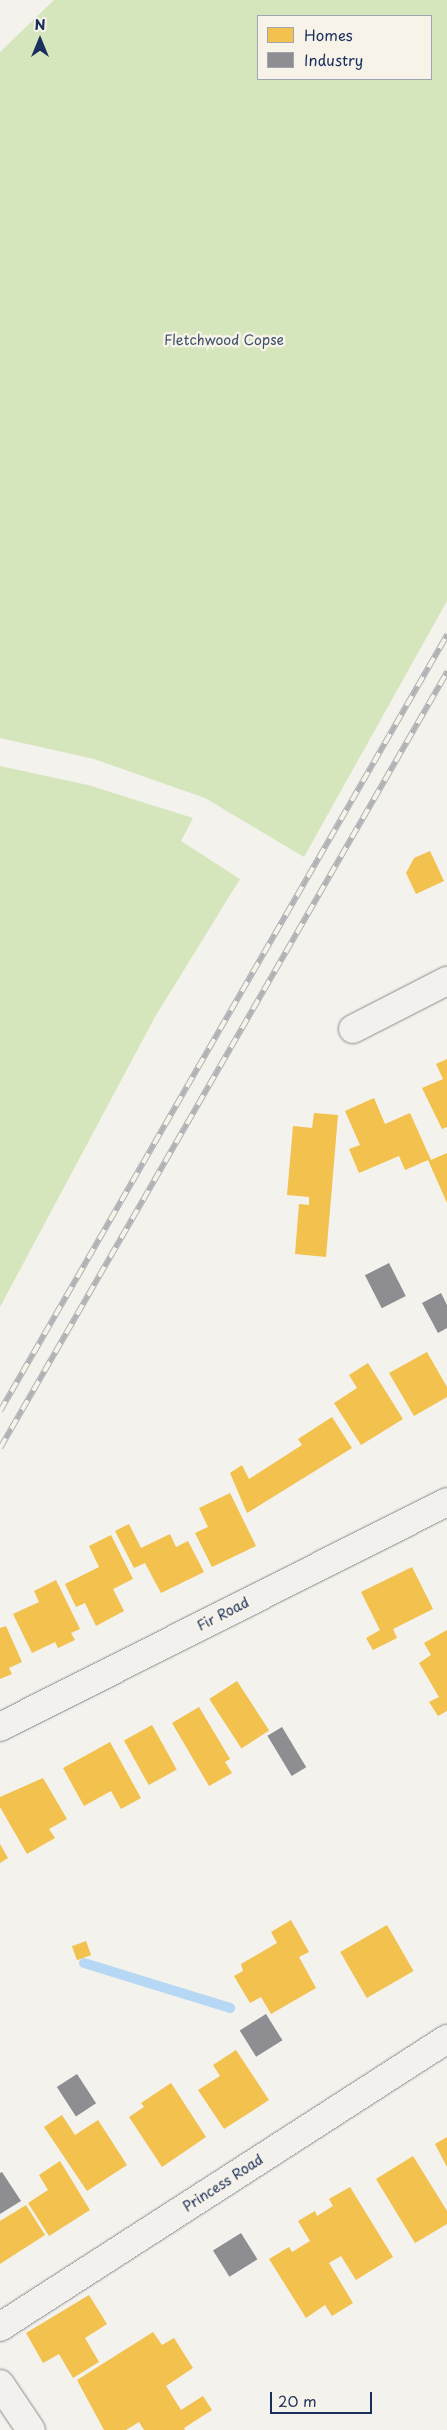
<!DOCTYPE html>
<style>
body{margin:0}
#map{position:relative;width:447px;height:2430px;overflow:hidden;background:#f4f2ec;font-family:"Playpen Sans",sans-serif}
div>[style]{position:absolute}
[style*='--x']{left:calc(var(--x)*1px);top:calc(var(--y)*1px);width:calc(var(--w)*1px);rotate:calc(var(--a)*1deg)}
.green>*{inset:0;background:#d6e6bc}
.homes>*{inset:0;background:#f2c14e;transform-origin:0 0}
.industry>*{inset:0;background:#8d8d92;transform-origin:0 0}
.stream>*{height:10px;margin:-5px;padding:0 5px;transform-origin:5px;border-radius:5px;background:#b6d8f4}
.roads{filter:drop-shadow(0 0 1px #898c92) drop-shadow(0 0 1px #898c92)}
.minor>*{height:28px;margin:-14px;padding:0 14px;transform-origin:14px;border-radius:14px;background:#f2f1ed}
.rail>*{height:5.5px;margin-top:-2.75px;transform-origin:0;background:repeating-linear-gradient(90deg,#f7f3e8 0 11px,#b1b2b5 0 22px);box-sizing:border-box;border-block:1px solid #b1b2b5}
span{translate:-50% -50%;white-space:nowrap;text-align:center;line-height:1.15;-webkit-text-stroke:5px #f7f3e8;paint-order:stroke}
.park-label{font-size:14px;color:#3c5269}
.street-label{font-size:14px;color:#1b2f5e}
.legend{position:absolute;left:257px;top:15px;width:175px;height:65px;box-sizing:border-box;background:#f7f3e8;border:1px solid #9fa5b1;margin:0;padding:6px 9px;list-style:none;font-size:15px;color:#1b2f5e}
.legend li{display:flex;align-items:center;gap:10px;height:25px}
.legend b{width:25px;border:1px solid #9fa5b1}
.north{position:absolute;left:15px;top:15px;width:50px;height:50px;-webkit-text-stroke:4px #f7f3e8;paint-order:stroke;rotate:0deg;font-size:14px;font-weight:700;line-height:20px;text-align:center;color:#1b2f5e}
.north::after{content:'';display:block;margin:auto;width:18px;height:22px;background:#1b2f5e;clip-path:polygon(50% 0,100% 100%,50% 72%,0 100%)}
.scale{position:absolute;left:270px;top:2392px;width:102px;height:22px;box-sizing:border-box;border:2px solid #1b2f5e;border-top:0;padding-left:6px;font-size:15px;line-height:18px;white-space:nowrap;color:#1b2f5e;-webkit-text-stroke:4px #f7f3e8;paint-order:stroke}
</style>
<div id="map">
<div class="green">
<div style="clip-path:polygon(evenodd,54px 0,447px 0,447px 601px,304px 857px,205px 798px,94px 759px,0 738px,0 52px,54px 0,258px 16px,431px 16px,431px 79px,258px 79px,258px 16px)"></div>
<div style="clip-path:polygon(0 766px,88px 785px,193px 818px,181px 841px,240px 879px,155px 1017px,0 1307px)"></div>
</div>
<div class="homes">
<div style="clip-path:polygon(430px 851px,444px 881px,416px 894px,406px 873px,414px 858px)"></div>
<div style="clip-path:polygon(447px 1059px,447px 1127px,442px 1129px,422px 1088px,443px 1079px,436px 1064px)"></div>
<div style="clip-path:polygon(374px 1098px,385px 1124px,410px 1113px,431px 1160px,447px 1153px,447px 1203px,428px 1160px,405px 1170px,399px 1156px,359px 1173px,349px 1149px,360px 1145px,345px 1111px)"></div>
<div style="clip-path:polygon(314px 1113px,338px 1115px,326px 1257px,295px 1254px,299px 1204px,309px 1205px,309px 1197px,287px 1195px,293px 1126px,312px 1128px)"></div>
<div style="clip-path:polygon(427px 1352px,447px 1387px,447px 1397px,414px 1416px,389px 1373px)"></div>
<div style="clip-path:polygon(368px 1363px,403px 1419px,361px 1445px,334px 1403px,357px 1388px,349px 1375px)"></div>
<div style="clip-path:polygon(332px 1417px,352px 1448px,247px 1513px,230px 1473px,242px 1465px,249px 1479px,302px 1445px,298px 1439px)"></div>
<div style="clip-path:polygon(230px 1493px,256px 1546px,212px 1567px,195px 1533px,208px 1527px,199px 1508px)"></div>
<div style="clip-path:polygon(129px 1524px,141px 1548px,170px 1534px,176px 1547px,188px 1541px,204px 1572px,161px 1593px,145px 1563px,134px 1568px,115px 1531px)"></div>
<div style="clip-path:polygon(111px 1535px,133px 1579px,113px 1589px,124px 1611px,96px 1626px,85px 1603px,76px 1607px,65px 1584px,99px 1567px,89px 1546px)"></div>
<div style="clip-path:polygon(412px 1567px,433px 1609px,393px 1629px,397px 1638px,373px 1650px,366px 1638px,380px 1630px,361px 1592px)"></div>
<div style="clip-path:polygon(56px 1580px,80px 1629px,71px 1633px,75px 1640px,58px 1648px,55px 1642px,32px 1653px,13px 1614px,39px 1602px,34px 1591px)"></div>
<div style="clip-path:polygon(6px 1626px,22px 1662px,9px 1668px,12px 1674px,0 1679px,0 1628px)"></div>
<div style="clip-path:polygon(447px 1630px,447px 1711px,438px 1716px,429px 1702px,439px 1697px,419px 1663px,431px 1655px,424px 1643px)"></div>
<div style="left:237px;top:1681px;width:59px;height:33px;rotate:57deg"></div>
<div style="clip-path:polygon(199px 1707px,230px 1759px,225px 1762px,232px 1773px,209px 1786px,172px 1723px)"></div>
<div style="left:152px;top:1725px;width:51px;height:32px;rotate:61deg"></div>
<div style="clip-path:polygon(110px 1742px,141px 1798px,121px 1809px,111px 1791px,84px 1806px,63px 1768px)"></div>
<div style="clip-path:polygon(43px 1778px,67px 1819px,49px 1829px,55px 1838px,27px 1854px,0 1807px,0 1797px)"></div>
<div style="clip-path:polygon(0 1844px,8px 1858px,0 1863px)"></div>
<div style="clip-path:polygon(291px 1920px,309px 1952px,299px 1957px,316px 1988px,271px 2014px,261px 1997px,250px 2003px,234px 1976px,243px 1971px,241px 1964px,277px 1943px,271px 1932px)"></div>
<div style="left:387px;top:1925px;width:53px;height:54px;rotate:60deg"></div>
<div style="left:86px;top:1941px;width:15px;height:15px;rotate:70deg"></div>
<div style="clip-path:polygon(236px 2050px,269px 2100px,224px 2129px,198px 2090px,220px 2076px,213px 2065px)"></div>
<div style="clip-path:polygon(171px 2083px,206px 2137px,162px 2167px,129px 2117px,144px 2107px,141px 2103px)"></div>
<div style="clip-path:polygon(62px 2115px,75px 2135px,98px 2120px,127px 2165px,87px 2191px,44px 2127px)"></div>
<div style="clip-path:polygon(447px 2137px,447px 2167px,435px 2144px)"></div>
<div style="clip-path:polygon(413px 2156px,447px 2211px,447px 2224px,415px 2243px,376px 2179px)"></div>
<div style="clip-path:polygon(60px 2161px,90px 2210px,49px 2236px,28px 2203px,48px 2190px,39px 2175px)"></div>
<div style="clip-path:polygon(350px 2187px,393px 2257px,356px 2280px,341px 2256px,329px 2263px,353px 2303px,332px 2316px,325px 2305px,306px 2318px,269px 2259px,289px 2247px,292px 2252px,310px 2241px,298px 2221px,315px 2211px,317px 2216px,333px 2206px,329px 2199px)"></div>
<div style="clip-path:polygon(26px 2205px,45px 2235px,0 2264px,0 2221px)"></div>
<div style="clip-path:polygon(89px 2295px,107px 2324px,85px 2338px,99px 2362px,73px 2378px,59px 2354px,43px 2363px,26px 2333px)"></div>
<div style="clip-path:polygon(153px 2332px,162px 2345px,174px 2338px,193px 2368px,166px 2386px,181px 2410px,203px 2396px,212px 2410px,184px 2428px,185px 2430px,144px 2430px,139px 2422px,126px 2430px,104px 2430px,77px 2380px)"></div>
</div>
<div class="industry">
<div style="left:389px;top:1263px;width:37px;height:27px;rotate:63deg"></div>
<div style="clip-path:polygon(441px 1293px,447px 1305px,447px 1328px,438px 1333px,422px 1303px)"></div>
<div style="left:282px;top:1727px;width:47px;height:17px;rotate:59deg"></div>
<div style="left:266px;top:2014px;width:31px;height:31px;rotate:58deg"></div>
<div style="left:77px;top:2074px;width:35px;height:24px;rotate:57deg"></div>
<div style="clip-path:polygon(2px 2172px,21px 2201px,0 2214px,0 2173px)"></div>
<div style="left:241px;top:2233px;width:31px;height:33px;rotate:58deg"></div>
</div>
<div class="stream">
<div style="--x:84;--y:1963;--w:153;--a:17.1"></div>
</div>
<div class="roads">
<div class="minor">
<div style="--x:353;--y:1029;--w:106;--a:-27.1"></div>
<div style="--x:0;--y:1727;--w:500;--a:-26.72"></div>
<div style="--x:0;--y:2327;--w:532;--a:-32.79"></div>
<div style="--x:0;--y:2384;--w:55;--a:56"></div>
</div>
</div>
<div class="rail">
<div style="--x:0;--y:1411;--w:896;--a:-60.06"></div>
<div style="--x:0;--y:1448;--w:896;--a:-60.06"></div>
</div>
<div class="park-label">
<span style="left:224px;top:340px">Fletchwood Copse</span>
</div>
<div class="street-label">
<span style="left:223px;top:1614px;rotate:-27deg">Fir Road</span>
<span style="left:223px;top:2183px;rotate:-33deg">Princess Road</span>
</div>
<ul class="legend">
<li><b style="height:14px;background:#f2c14e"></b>Homes</li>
<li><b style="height:14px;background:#8d8d92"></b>Industry</li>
</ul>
<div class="north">N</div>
<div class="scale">20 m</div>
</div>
